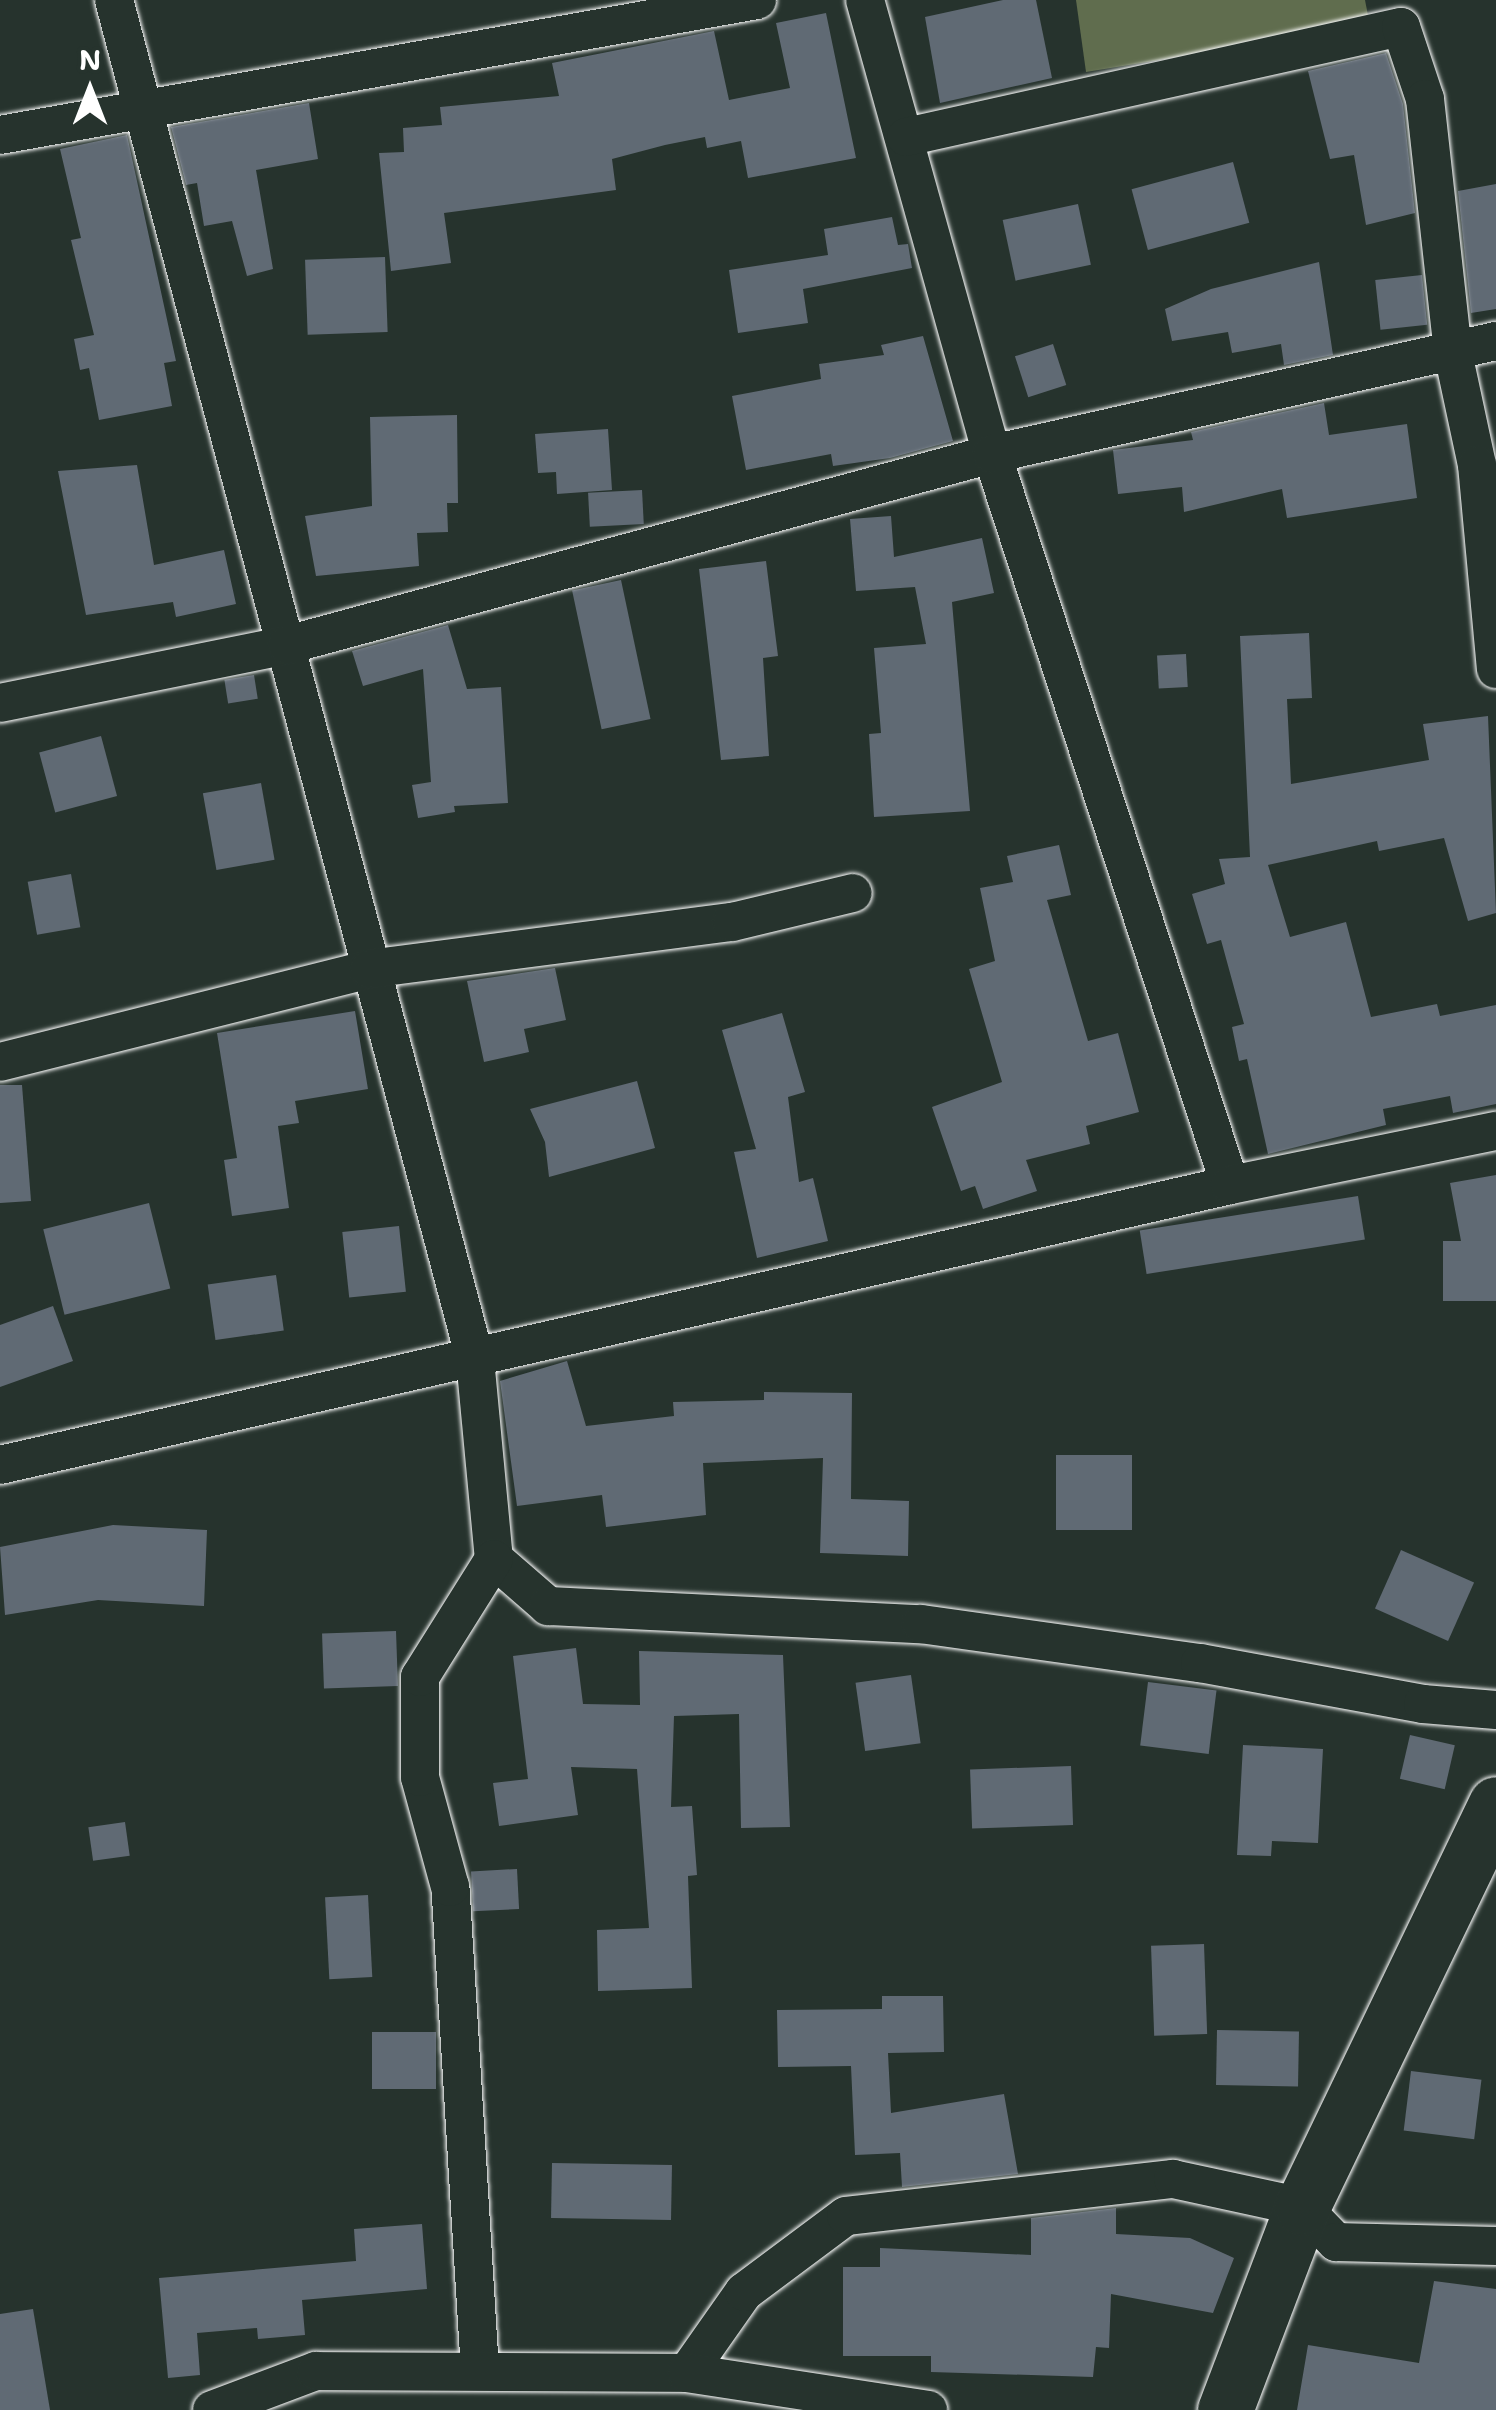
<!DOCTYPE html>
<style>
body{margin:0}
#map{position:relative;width:1496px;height:2410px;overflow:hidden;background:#26332d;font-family:"Shantell Sans",sans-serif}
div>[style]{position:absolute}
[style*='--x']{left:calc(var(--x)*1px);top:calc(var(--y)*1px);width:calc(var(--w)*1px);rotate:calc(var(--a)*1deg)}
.green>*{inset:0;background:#606d4e}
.building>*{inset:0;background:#606a74;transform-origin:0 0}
.roads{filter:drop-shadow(0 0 2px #fff) drop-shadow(0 0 2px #fff)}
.minor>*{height:38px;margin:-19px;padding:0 19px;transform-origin:19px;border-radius:19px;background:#26332d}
.secondary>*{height:55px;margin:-27.5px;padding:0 27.5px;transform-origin:27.5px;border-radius:27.5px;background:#26332d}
span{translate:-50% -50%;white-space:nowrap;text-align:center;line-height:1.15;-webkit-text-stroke:10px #26332d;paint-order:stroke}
.north{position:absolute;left:40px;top:40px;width:100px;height:100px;-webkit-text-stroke:8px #26332d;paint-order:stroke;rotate:0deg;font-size:28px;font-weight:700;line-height:40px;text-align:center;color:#fff}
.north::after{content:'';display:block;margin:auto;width:35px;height:45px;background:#fff;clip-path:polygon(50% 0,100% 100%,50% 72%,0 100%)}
</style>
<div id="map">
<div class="green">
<div style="clip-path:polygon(1076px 0,1365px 0,1370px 26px,1086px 72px)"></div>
</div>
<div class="building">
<div style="clip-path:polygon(1003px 0,1036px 0,1052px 78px,940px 103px,925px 17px)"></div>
<div style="clip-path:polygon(826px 13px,856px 158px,748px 178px,741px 141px,707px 148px,705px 137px,665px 145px,612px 159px,616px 190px,444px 213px,451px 263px,391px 271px,379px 153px,404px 152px,403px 128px,442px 125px,440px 107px,559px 96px,552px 63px,714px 31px,729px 100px,790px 88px,776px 23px)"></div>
<div style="clip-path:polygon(1386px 53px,1403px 104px,1415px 213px,1366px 225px,1354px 155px,1330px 159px,1308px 71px)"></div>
<div style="clip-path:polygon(309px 103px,318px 159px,256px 170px,273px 269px,247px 276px,232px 221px,204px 226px,197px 183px,186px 185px,171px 127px)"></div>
<div style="clip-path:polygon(127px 135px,176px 361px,164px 363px,172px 406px,99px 420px,89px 368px,80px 370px,74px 339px,94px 335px,71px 240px,81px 238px,60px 149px)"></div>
<div style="left:1233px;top:162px;width:63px;height:105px;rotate:75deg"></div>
<div style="clip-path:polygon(1496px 184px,1496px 309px,1471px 313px,1458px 191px)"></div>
<div style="left:1078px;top:204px;width:62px;height:77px;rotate:78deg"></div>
<div style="clip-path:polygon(892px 217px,898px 245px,908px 244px,912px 268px,803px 289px,808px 323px,738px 333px,729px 270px,828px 255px,824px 229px)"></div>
<div style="left:385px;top:257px;width:75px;height:80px;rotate:88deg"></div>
<div style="clip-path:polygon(1319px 262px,1333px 355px,1284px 365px,1281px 344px,1232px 353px,1228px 332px,1172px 341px,1165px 309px,1211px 289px)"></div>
<div style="left:1422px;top:275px;width:50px;height:47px;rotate:84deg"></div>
<div style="clip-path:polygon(923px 336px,953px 441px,890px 458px,833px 466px,831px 454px,746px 470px,732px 396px,821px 379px,819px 364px,884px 355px,881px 345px)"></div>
<div style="left:1053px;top:344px;width:43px;height:40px;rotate:72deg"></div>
<div style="clip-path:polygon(1324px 403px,1329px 435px,1407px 424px,1417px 498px,1287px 518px,1282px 489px,1184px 512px,1182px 487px,1118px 494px,1113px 450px,1193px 440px,1191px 432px)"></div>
<div style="clip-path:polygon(457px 415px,458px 503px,447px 503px,448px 532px,417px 533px,419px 566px,316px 576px,305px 516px,372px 506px,370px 417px)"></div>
<div style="clip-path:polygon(608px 429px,612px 490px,557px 494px,556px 472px,538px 473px,535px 434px)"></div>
<div style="clip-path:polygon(137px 465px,154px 565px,224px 550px,236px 604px,176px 617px,173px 602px,86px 615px,58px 471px)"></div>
<div style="left:642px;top:490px;width:34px;height:54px;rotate:87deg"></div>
<div style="clip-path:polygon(891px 516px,894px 557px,982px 538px,994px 593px,952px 602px,970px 811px,874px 817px,869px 734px,881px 733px,874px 648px,926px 644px,915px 587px,856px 591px,850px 519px)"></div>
<div style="clip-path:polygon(766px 561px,778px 656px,763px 658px,769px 756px,721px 760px,699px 569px)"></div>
<div style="left:621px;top:580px;width:142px;height:50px;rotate:78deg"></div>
<div style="clip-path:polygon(448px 625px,467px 689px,501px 687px,508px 803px,454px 806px,455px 812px,418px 818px,412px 785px,431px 782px,423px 669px,363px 686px,352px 651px)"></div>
<div style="clip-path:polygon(1309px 633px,1312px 698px,1287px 699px,1291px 784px,1429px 760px,1423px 724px,1488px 716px,1496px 913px,1468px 921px,1444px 838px,1379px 851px,1377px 841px,1268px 865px,1290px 937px,1346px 922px,1371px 1017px,1437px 1004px,1440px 1016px,1496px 1005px,1496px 1104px,1453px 1113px,1450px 1096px,1383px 1109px,1386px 1125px,1268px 1154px,1247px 1059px,1239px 1061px,1232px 1027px,1244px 1024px,1221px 940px,1207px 944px,1192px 894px,1225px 884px,1219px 859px,1250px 857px,1240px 636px)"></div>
<div style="left:1186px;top:654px;width:33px;height:29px;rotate:87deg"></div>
<div style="left:254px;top:675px;width:24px;height:30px;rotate:81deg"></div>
<div style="left:101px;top:736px;width:62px;height:64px;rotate:75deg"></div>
<div style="left:261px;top:783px;width:78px;height:59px;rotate:80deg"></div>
<div style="clip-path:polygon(1059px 845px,1071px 895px,1047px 900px,1088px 1041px,1118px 1033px,1139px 1112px,1086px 1126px,1090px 1144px,1026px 1160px,1037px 1191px,983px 1209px,975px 1186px,961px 1191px,932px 1107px,1002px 1082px,969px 969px,995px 961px,980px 888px,1013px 882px,1007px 856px)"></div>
<div style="left:71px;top:874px;width:54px;height:44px;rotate:80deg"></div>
<div style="clip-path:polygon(555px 968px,566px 1020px,524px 1029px,529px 1052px,484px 1062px,467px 981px)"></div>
<div style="clip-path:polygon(355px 1011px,368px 1089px,295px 1101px,299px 1123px,278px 1126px,289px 1208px,232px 1216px,224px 1160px,237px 1158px,217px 1033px)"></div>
<div style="clip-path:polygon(782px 1013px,805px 1092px,788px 1097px,799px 1182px,813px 1178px,828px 1241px,757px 1258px,734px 1152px,756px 1149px,722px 1030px)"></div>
<div style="clip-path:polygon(637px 1081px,655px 1148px,549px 1177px,545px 1142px,530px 1109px)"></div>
<div style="clip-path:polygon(0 1085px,22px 1085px,31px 1201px,0 1203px)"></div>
<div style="clip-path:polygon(1496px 1175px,1496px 1301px,1443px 1301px,1443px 1241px,1461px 1241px,1450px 1183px)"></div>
<div style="left:1358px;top:1196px;width:44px;height:221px;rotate:81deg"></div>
<div style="left:149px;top:1203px;width:88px;height:109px;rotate:76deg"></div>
<div style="left:399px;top:1226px;width:66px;height:57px;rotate:84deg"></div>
<div style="left:276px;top:1275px;width:56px;height:69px;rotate:82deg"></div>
<div style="clip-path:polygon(53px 1306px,73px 1361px,0 1387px,0 1325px)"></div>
<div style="clip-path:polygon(567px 1361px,586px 1426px,674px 1416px,673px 1402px,764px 1400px,764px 1392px,852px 1393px,851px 1499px,909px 1501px,908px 1556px,820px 1553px,823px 1458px,703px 1463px,706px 1515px,606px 1527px,602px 1495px,517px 1506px,500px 1381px)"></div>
<div style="left:1056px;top:1455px;width:76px;height:75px"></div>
<div style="clip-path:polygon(113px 1525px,207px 1530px,204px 1606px,98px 1600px,5px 1615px,0 1547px)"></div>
<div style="left:1401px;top:1550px;width:80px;height:64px;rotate:24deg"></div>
<div style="left:396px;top:1631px;width:55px;height:74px;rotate:88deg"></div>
<div style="clip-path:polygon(576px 1648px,583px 1704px,640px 1705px,639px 1651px,783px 1655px,790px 1827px,741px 1828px,739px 1714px,674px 1716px,671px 1807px,692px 1806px,697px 1875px,688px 1876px,692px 1988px,598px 1991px,597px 1930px,649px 1928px,637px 1769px,571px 1767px,578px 1815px,499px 1826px,493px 1783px,528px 1779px,513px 1656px)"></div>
<div style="left:911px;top:1675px;width:69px;height:56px;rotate:82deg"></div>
<div style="left:1148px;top:1682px;width:69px;height:64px;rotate:7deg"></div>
<div style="left:1410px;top:1735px;width:46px;height:45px;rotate:13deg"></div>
<div style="clip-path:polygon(1243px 1745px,1323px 1749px,1318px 1843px,1272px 1841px,1271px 1856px,1237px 1855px)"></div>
<div style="left:1071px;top:1766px;width:59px;height:101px;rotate:88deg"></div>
<div style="left:125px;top:1822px;width:34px;height:37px;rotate:82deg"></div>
<div style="left:517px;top:1869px;width:40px;height:46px;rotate:87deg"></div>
<div style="left:368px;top:1895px;width:82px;height:43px;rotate:87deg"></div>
<div style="left:1204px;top:1944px;width:90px;height:53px;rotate:88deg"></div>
<div style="clip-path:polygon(882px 1996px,943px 1996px,944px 2052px,888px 2053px,891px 2113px,1004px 2094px,1018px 2174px,902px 2187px,900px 2153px,855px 2155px,851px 2066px,778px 2067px,777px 2010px,882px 2009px)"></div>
<div style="left:1217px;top:2030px;width:82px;height:55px;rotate:1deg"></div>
<div style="left:372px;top:2032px;width:64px;height:57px"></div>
<div style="left:1411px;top:2071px;width:71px;height:60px;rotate:7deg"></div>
<div style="left:552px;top:2163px;width:120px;height:55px;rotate:1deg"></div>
<div style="clip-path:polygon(1116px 2208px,1116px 2234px,1190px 2238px,1234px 2258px,1213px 2313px,1111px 2294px,1109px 2348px,1096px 2347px,1093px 2377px,931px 2372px,931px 2356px,843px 2356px,843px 2267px,880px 2267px,880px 2248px,1031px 2255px,1031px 2218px)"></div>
<div style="clip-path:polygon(422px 2224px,427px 2289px,302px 2300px,305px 2335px,258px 2339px,257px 2328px,197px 2333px,200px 2375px,168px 2378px,159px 2278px,356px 2261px,354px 2229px)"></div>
<div style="clip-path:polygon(1434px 2281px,1496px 2289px,1496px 2410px,1297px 2410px,1308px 2345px,1419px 2363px)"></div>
<div style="clip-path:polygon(33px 2309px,50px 2410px,0 2410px,0 2314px)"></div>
</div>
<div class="roads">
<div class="minor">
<div style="--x:114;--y:0;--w:1406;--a:75.12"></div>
<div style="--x:475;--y:1359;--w:201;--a:84.6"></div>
<div style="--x:494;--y:1559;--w:72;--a:41"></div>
<div style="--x:548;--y:1606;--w:373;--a:2.8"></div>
<div style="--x:921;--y:1624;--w:282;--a:8"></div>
<div style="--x:1200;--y:1663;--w:227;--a:10.4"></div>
<div style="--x:1423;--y:1704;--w:73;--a:4.7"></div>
<div style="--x:865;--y:0;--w:471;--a:74.4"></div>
<div style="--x:992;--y:454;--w:769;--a:71.97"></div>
<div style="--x:0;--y:135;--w:769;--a:-10.11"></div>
<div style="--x:906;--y:137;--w:507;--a:-12.53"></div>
<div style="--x:1401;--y:27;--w:76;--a:71.6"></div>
<div style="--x:1425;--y:99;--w:256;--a:83.7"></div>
<div style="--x:1453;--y:353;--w:115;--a:77.9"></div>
<div style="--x:1477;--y:465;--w:205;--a:84.7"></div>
<div style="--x:0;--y:703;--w:293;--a:-11.4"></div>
<div style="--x:287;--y:645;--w:730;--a:-15.16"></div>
<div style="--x:992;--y:454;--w:517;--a:-12.64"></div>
<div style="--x:0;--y:1062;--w:381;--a:-14.1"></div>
<div style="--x:369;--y:969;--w:366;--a:-7.4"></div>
<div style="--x:732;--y:922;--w:124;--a:-13.5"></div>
<div style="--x:0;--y:1465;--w:1261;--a:-12.82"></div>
<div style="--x:1230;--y:1185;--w:271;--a:-11.5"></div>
<div style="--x:480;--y:2371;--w:485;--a:-93.5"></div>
<div style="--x:450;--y:1887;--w:114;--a:-105.3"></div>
<div style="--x:420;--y:1777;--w:100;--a:-90"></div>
<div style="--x:420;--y:1677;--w:139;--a:-57.9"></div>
<div style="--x:687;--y:2373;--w:99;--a:-54.9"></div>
<div style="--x:744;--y:2292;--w:127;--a:-36.7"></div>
<div style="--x:846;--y:2216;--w:329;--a:-6.5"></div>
<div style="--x:1173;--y:2179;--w:132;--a:12.2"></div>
<div style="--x:1302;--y:2207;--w:49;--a:45.8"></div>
<div style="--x:1336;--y:2242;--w:160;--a:1.4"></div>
<div style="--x:212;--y:2410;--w:111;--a:-20.6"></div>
<div style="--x:316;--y:2371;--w:371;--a:0.3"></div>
<div style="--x:687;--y:2373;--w:244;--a:8.7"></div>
</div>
<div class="secondary">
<div style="--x:1225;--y:2410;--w:217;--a:-69.2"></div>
<div style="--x:1302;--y:2207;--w:447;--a:-64.3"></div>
</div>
</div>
<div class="north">N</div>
</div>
